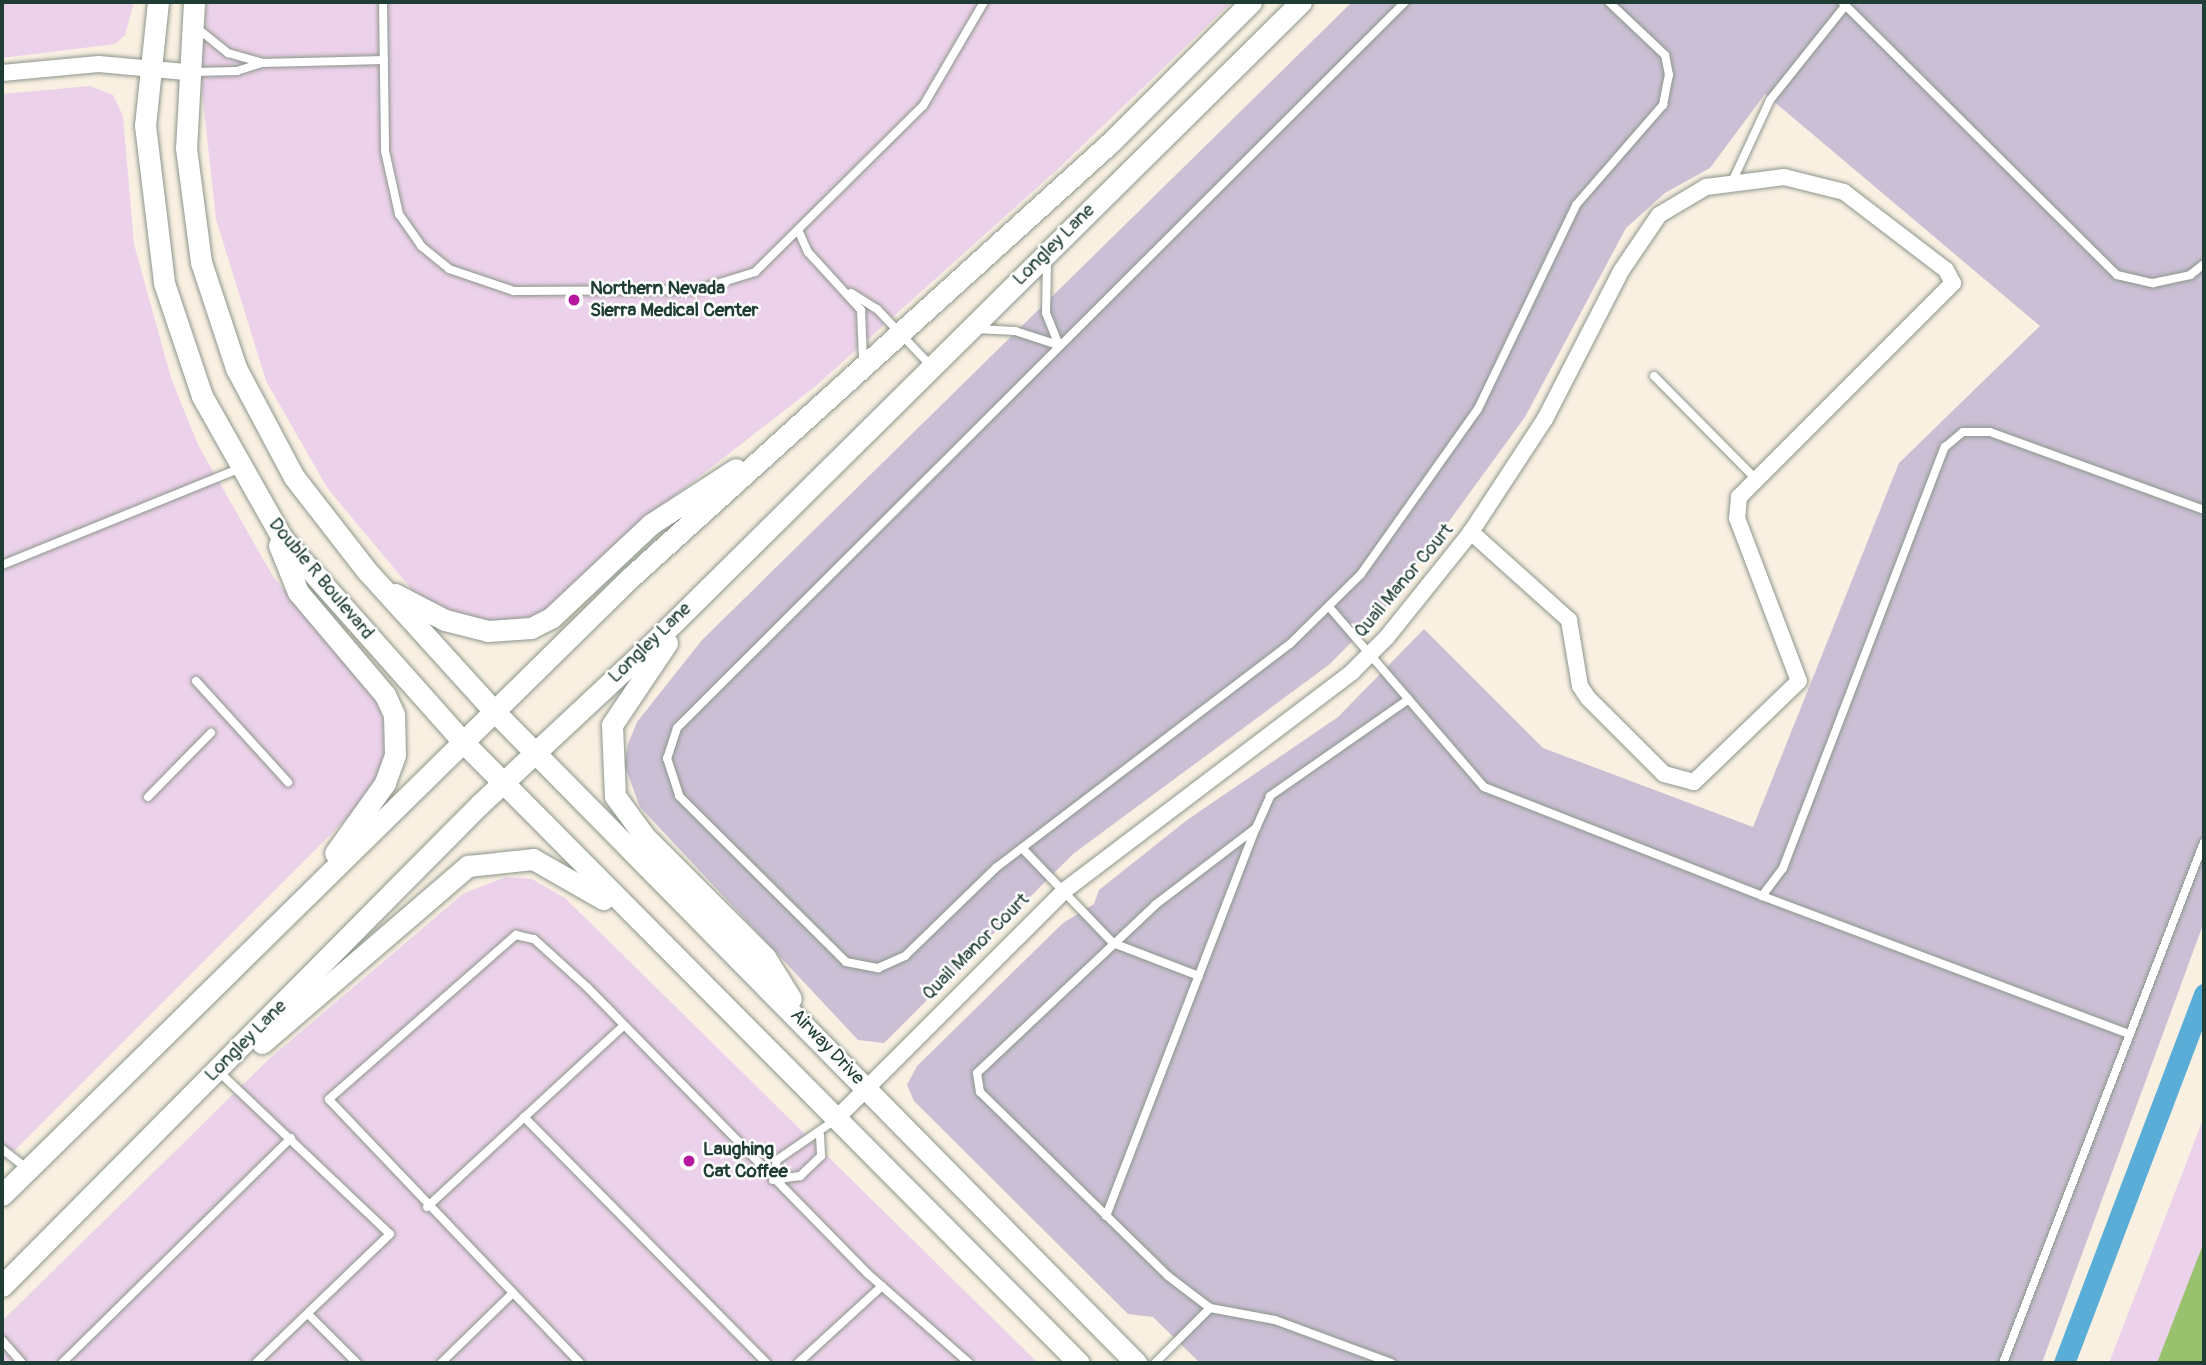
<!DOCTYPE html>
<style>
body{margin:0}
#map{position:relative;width:2206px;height:1365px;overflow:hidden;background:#f9f0e2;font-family:Pangolin,sans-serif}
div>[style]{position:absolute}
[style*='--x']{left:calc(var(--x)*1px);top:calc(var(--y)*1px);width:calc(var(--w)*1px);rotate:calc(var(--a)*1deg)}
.built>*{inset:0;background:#ecd1ea}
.industrial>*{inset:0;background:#cbbfd5}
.green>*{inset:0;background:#99c26e}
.canal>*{height:21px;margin:-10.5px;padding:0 10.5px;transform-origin:10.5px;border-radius:10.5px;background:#5aadd6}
.roads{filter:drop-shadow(0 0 2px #8c968b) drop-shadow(0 0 2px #8c968b)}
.lane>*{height:8px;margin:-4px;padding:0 4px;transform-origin:4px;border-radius:4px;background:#fff}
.street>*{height:16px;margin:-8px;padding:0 8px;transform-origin:8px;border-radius:8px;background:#fff}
.secondary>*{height:21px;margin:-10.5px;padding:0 10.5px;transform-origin:10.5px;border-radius:10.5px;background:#fff}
.dots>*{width:19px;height:19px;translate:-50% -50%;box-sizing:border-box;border:4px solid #fff;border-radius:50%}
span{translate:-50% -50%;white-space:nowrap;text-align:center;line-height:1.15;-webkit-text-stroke:5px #fff;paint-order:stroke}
.street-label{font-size:19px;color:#1f3d34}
.poi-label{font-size:19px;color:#1f3d34;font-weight:700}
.left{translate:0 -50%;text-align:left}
.frame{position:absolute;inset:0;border:4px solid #1f3d34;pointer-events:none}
</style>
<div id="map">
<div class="built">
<div style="clip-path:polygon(2px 2px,134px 2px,125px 35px,115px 44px,2px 58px)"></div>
<div style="clip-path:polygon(207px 2px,1232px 2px,1059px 168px,817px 385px,658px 509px,539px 616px,503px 625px,449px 613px,413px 591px,328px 489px,266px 381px,216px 219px,199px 64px)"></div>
<div style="clip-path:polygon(90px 86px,113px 95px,123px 116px,134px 244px,171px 378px,198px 445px,274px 578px,375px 695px,387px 732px,384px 767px,367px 798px,2px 1163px,2px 94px)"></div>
<div style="clip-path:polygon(506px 877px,532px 879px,565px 898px,1038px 1363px,2px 1363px,2px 1321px,268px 1060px,464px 893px)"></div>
<div style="clip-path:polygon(2204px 1117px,2204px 1363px,2109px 1363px)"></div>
</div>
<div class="industrial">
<div style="clip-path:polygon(1352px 2px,2204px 2px,2204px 922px,2042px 1363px,1200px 1363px,1153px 1317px,1128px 1314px,914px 1101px,907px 1085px,917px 1066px,1063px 923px,1094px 904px,1099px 890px,1187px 820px,1338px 717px,1424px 629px,1543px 748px,1753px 827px,1899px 463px,2040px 326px,1765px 94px,1710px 168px,1665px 193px,1626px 228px,1525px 417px,1388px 605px,1330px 664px,1073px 854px,884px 1043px,858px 1040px,640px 807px,624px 764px,628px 744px,637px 722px,702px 640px)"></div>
</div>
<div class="green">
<div style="clip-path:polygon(2204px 1242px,2204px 1363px,2157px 1363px)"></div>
</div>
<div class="canal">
<div style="--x:2064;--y:1363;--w:395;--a:-69.2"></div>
</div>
<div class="roads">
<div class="lane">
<div style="--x:383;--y:2;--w:149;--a:89.2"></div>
<div style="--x:385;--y:151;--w:65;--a:77.5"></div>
<div style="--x:399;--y:214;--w:39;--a:55"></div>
<div style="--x:421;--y:246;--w:36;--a:39"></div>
<div style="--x:449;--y:269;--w:69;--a:18.7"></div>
<div style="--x:514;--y:291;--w:183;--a:-0.3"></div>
<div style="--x:697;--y:290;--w:61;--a:-17.2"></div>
<div style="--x:755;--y:272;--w:236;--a:-44.7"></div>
<div style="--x:923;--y:106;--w:121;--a:-59.6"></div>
<div style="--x:1405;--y:2;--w:1028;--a:135.08"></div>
<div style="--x:677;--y:728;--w:32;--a:108"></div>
<div style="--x:667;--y:758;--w:40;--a:72"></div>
<div style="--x:679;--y:796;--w:235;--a:44.8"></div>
<div style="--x:846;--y:962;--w:33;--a:11"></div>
<div style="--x:878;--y:968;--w:30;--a:-24"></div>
<div style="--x:905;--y:956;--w:128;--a:-44.1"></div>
<div style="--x:997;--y:867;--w:368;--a:-37.3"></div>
<div style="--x:1290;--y:644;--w:100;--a:-44.6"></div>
<div style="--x:1361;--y:574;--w:202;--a:-54.7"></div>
<div style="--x:1478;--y:409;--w:226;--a:-64.3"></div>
<div style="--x:1576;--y:205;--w:133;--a:-49"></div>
<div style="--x:1663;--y:105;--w:31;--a:-79"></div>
<div style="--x:1669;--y:75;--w:20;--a:-101"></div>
<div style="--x:1665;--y:55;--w:77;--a:-136.6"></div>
<div style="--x:1842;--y:2;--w:387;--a:44.8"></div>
<div style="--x:2117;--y:275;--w:37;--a:13"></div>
<div style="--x:2153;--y:283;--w:38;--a:-12"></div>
<div style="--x:2190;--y:275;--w:18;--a:-38"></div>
<div style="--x:197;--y:28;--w:40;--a:39"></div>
<div style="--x:228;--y:53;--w:35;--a:16"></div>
<div style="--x:262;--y:63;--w:122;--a:-1.4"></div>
<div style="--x:193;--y:72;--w:44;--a:-1.3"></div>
<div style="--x:237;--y:71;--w:26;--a:-18"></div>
<div style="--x:1732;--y:182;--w:90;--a:-65.1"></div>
<div style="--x:1770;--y:100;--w:120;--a:-51.4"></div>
<div style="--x:799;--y:232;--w:22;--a:66"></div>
<div style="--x:808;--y:252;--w:79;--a:47.6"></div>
<div style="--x:861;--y:310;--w:49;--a:87.7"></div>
<div style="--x:1047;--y:261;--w:52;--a:91.1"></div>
<div style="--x:1046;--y:313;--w:35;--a:68"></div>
<div style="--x:851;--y:293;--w:31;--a:32"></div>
<div style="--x:877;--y:309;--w:79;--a:46.5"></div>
<div style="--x:976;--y:329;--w:39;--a:3"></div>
<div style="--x:1015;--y:331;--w:45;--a:18"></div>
<div style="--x:1654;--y:376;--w:146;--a:45.3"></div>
<div style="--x:2;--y:565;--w:255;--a:-22.1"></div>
<div style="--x:1330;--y:608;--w:236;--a:49.3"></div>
<div style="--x:1484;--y:787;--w:299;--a:21.4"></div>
<div style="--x:1762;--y:896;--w:35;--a:-53"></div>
<div style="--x:1783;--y:868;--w:451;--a:-69"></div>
<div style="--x:1945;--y:447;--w:23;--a:-40"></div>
<div style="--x:1963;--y:432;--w:27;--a:0"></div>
<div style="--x:1990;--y:432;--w:228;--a:20"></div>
<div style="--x:196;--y:681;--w:137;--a:47.7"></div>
<div style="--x:148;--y:797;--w:90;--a:-45.5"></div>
<div style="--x:1022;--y:848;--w:132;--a:46.2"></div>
<div style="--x:1113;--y:943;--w:92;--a:21"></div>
<div style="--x:1762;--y:896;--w:393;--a:20.6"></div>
<div style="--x:217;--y:1070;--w:238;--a:43.5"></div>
<div style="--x:390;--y:1234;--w:186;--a:136.1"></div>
<div style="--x:524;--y:1117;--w:346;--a:45.4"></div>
<div style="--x:820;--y:1135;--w:21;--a:87"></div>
<div style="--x:821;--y:1156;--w:29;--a:136"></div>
<div style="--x:800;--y:1176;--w:27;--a:172"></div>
<div style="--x:773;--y:1180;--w:20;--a:-79"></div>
<div style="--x:777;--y:1160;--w:70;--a:-34.6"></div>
<div style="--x:2;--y:1149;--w:33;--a:38"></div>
<div style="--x:427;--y:1207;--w:267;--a:-42.7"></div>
<div style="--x:1106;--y:1216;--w:414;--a:-68.9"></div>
<div style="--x:1210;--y:1308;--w:53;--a:-142.7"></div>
<div style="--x:1168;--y:1276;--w:263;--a:-135.6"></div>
<div style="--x:980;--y:1092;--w:19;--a:-99"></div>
<div style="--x:977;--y:1073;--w:245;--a:-43.3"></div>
<div style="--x:1155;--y:905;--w:127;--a:-37.3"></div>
<div style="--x:1256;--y:828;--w:35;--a:-66"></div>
<div style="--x:1270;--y:796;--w:169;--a:-34.9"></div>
<div style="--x:309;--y:1315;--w:68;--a:45"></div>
<div style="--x:2;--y:1340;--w:30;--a:49"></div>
<div style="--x:62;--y:1363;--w:321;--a:-44.5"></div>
<div style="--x:441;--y:1363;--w:99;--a:-44.2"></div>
<div style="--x:580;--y:1363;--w:364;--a:-133.6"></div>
<div style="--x:329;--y:1099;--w:249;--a:-41.3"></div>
<div style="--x:516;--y:935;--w:18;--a:13"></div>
<div style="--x:534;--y:939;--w:72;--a:42.2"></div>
<div style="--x:587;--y:987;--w:400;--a:45.6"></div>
<div style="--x:867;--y:1273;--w:136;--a:41.4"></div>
<div style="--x:798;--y:1363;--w:114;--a:-42.5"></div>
<div style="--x:1155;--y:1363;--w:78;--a:-45"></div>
<div style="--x:1210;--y:1308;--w:66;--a:10.5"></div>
<div style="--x:1275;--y:1320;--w:124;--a:20.3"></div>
<div style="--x:2003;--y:1363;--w:558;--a:-68.9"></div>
</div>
<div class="street">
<div style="--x:2;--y:73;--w:97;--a:-5.3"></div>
<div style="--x:99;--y:64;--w:87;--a:5.3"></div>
<div style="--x:835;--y:1120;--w:325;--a:-45"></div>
<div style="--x:1065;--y:890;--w:360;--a:-37.2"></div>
<div style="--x:1352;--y:672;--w:49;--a:-45"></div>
<div style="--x:1387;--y:637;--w:134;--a:-51.3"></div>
<div style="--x:1471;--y:532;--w:135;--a:-56.8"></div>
<div style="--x:1545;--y:419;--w:166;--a:-62.8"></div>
<div style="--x:1621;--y:271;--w:68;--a:-55.8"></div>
<div style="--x:1659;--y:215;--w:55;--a:-30.8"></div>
<div style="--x:1706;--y:187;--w:79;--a:-7.3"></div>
<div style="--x:1784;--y:177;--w:62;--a:14"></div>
<div style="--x:1844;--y:192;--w:128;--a:37.4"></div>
<div style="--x:1946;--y:270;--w:15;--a:62"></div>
<div style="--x:1953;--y:283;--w:303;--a:135"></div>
<div style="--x:1739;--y:497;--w:21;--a:95"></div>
<div style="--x:1737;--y:518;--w:174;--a:69.2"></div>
<div style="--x:1799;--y:681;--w:146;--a:136.1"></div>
<div style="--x:1694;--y:782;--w:31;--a:-165"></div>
<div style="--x:1664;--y:774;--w:107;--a:-135"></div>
<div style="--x:1588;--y:698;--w:14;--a:-124"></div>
<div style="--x:1580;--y:686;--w:67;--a:-99.5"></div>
<div style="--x:1569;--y:620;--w:132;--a:-138.1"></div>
</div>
<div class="secondary">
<div style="--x:158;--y:2;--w:124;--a:96"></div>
<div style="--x:145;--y:125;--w:159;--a:83.1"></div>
<div style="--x:164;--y:283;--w:119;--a:71.4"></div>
<div style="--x:202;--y:396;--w:163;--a:60.6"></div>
<div style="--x:282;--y:538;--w:274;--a:48.4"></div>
<div style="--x:464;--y:743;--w:873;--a:45.23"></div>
<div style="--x:194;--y:2;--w:146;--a:93.1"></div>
<div style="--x:186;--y:148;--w:115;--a:82.5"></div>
<div style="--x:201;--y:262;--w:112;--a:71.7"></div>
<div style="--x:236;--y:368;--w:123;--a:62"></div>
<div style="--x:294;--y:477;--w:119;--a:52.2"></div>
<div style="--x:367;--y:571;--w:190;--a:47.8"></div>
<div style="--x:495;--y:712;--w:914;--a:45.44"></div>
<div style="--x:279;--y:545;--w:51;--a:68"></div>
<div style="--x:298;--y:592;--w:135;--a:49.8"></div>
<div style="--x:385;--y:695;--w:21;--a:65"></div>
<div style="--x:394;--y:714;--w:41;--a:88.6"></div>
<div style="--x:395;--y:755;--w:30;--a:110"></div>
<div style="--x:385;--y:783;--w:86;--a:125.5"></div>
<div style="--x:395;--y:594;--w:56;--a:27.5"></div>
<div style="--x:445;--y:620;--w:44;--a:14.3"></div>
<div style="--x:488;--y:631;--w:43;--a:-4"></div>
<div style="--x:531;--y:628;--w:22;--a:-27"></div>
<div style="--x:551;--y:618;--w:137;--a:-43.2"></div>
<div style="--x:651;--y:524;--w:101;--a:-32.9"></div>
<div style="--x:667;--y:643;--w:99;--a:123.9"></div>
<div style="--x:612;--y:725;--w:71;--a:87.6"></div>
<div style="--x:615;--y:796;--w:51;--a:53.8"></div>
<div style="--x:645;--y:837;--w:170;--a:45"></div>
<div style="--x:765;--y:957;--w:49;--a:58.2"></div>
<div style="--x:262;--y:1043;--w:272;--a:-40.7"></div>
<div style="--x:468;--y:866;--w:65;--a:-6.1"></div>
<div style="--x:533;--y:859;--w:81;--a:29.7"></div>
<div style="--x:2;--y:1195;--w:883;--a:-44.5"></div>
<div style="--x:632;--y:576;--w:646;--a:-42.18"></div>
<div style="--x:1111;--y:142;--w:198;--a:-45"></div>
<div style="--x:2;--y:1286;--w:677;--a:-45.24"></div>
<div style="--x:479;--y:805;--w:246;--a:-43"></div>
<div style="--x:659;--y:637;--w:903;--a:-44.69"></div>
</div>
</div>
<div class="dots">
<div style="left:574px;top:300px;background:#b5179e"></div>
<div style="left:689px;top:1161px;background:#b5179e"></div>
</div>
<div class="street-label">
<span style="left:1054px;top:245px;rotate:-45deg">Longley Lane</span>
<span style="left:321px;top:579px;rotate:50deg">Double R Boulevard</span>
<span style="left:1404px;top:581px;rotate:-50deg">Quail Manor Court</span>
<span style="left:650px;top:643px;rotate:-44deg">Longley Lane</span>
<span style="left:976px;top:947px;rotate:-45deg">Quail Manor Court</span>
<span style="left:246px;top:1041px;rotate:-45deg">Longley Lane</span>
<span style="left:827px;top:1047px;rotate:46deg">Airway Drive</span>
</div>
<div class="poi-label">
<span class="left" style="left:590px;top:300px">Northern Nevada<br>Sierra Medical Center</span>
<span class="left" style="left:703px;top:1161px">Laughing<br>Cat Coffee</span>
</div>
<div class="frame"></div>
</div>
